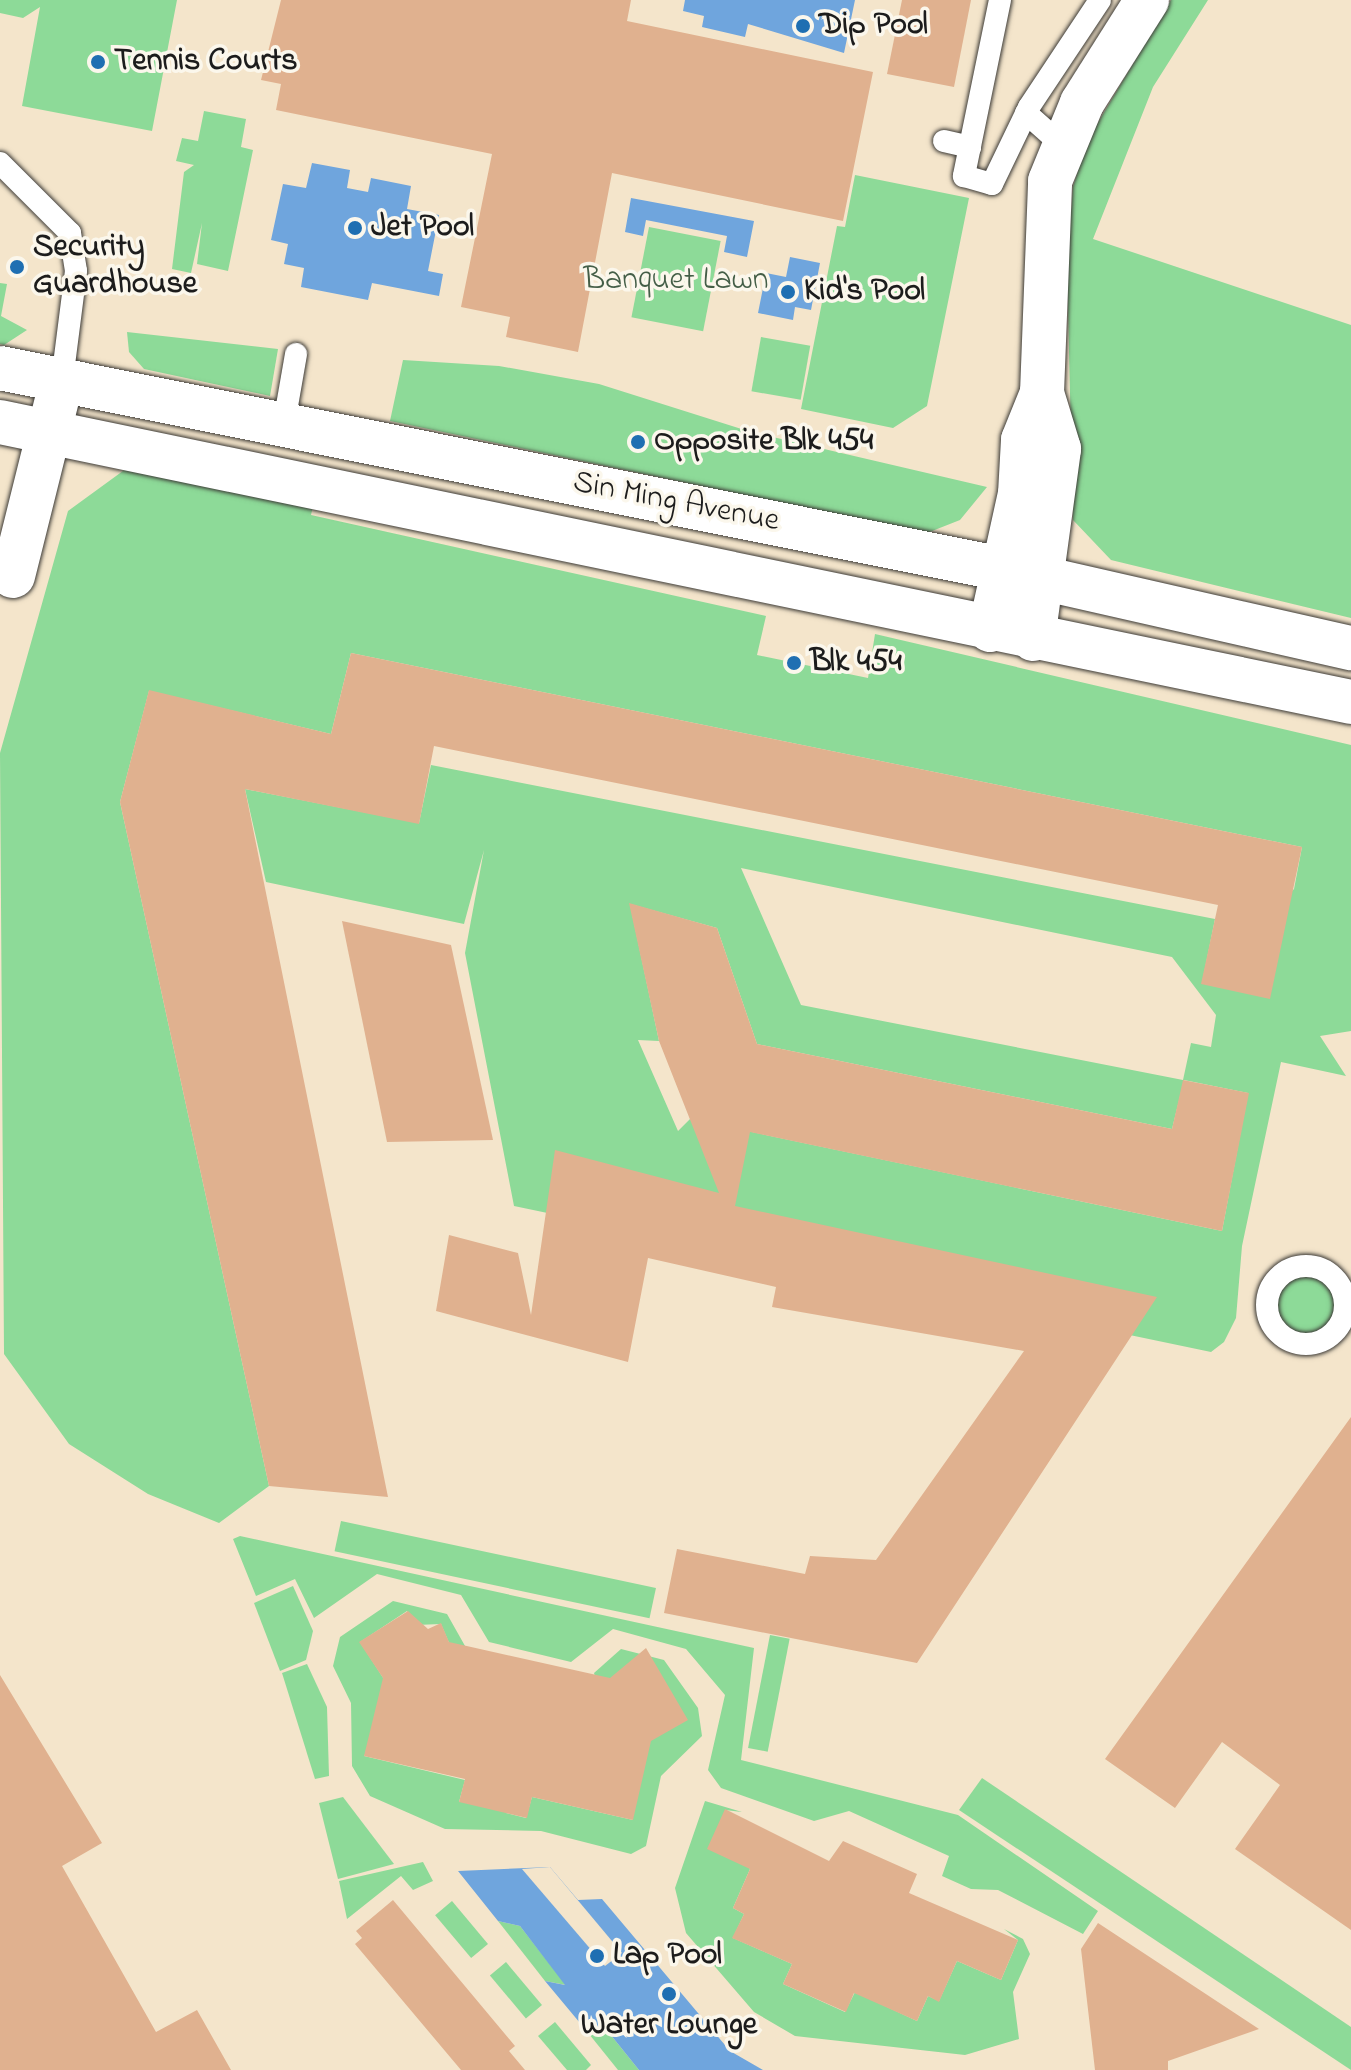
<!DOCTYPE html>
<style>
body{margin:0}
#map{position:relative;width:1351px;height:2070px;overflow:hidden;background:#f4e5cb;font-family:"Indie Flower",sans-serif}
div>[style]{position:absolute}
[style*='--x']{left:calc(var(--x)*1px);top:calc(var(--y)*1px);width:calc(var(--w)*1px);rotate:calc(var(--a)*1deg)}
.green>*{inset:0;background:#8dda98;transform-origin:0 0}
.round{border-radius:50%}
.water>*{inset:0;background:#6fa5dd}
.pier>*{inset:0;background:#f4e5cb}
.building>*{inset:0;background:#e0b18f}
.roads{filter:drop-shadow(0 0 2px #3c3a36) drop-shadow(0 0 2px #3c3a36)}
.service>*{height:22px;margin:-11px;padding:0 11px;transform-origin:11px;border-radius:11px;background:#fff}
.service>.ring{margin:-11px;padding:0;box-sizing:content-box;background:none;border:22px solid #fff;border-radius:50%}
.minor>*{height:44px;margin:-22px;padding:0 22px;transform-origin:22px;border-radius:22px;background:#fff}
.secondary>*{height:44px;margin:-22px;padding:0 22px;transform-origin:22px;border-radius:22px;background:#fff}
.dots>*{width:22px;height:22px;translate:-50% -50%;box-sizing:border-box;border:4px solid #fbf7ec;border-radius:50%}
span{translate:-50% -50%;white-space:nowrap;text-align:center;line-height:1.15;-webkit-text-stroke:7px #fbf7ec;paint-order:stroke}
.poi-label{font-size:32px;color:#1c1c1c;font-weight:700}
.left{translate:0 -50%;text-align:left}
.park-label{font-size:32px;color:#445e47}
.street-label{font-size:32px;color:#1c1c1c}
</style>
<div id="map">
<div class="green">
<div style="clip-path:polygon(0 0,177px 0,152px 131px,22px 106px,40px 7px,23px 18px,0 13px)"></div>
<div style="clip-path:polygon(1171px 0,1208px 0,1153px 87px,1093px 239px,1351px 325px,1351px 618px,1111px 560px,1073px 520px,1067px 266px,1073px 187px,1087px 141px)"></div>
<div style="clip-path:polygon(204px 111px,246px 119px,241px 147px,253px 150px,228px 271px,197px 264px,202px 223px,191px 273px,172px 269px,184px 172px,194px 165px,176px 161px,182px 138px,198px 141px)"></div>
<div style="clip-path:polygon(855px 175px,969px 198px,927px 406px,893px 428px,801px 409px,837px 226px,845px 227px)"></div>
<div style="left:649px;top:227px;width:73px;height:92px;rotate:11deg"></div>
<div style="clip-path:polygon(0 283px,7px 284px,1px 316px,27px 330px,4px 345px,0 344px)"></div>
<div style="clip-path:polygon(127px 332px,278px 349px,270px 396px,144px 369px,129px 352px)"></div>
<div style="left:761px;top:337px;width:50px;height:55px;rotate:10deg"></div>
<div style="clip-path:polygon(403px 360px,499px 366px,599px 384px,751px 432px,987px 487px,960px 520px,927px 533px,390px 421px)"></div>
<div style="clip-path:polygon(evenodd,149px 452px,317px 489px,311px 515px,766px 616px,757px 655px,868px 678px,875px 634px,1351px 745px,1351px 1031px,1320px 1036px,1346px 1076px,1281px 1062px,1242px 1246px,1236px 1318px,1224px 1342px,1211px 1352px,514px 1206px,465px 953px,484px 850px,464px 924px,266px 882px,245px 789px,419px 823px,431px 765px,1215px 919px,1202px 983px,1294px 889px,1302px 847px,351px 653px,331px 734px,149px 691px,120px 802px,269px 1486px,219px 1523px,148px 1494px,69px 1444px,4px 1354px,0 753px,68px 511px,149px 452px,741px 868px,1172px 957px,1216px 1015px,1211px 1047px,1191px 1043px,1183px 1080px,801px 1005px,741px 868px,149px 452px,630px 904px,717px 928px,757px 1044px,1172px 1129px,1184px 1080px,1248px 1093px,1222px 1231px,690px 1119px,678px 1131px,638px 1040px,659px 1041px,630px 904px)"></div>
<div class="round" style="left:1269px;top:1267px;width:76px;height:76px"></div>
<div style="left:341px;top:1521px;width:322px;height:31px;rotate:12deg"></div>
<div style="clip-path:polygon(240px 1536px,754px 1648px,741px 1760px,958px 1815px,1098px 1911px,1083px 1934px,998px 1890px,971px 1889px,942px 1876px,949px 1856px,849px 1811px,814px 1821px,721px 1788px,708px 1770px,725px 1695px,686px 1649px,613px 1629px,571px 1662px,489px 1642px,461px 1595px,377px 1574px,314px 1618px,295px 1579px,256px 1596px,233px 1539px)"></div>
<div style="clip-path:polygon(293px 1586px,313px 1631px,306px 1660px,280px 1671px,254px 1603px)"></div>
<div style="clip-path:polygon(393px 1601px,447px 1614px,469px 1653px,456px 1659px,441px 1624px,416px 1625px,407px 1611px,360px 1642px,398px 1701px,364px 1756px,465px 1780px,459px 1802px,509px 1798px,506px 1813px,526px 1818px,532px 1797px,633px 1820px,594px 1673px,621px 1649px,664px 1660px,698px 1708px,702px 1736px,661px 1776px,646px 1846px,631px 1854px,541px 1831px,445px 1829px,370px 1796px,352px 1766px,351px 1703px,333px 1666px,340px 1637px)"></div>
<div style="left:770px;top:1635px;width:20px;height:115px;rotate:11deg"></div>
<div style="clip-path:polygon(307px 1664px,327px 1707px,329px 1776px,315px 1779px,282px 1673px)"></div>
<div style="clip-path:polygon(982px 1778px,1351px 2027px,1351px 2070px,959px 1810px)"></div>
<div style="clip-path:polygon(343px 1797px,394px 1864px,338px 1879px,319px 1803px)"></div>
<div style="clip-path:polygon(705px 1801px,742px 1812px,725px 1810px,750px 1869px,733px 1908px,744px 1914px,733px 1938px,792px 1964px,783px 1984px,845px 2012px,855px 1992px,917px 2021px,928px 1996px,939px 2001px,957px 1961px,1001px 1980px,1018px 1940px,1004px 1929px,1023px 1939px,1030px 1954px,1013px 1992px,1019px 2039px,965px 2055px,795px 2036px,754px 2012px,686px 1933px,675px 1888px)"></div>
<div style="clip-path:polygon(423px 1862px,433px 1881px,413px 1890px,401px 1876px,347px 1919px,339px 1881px)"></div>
<div style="left:452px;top:1901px;width:56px;height:22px;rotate:50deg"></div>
<div style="clip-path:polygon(498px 1921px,520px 1926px,566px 1985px,545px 1981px)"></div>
<div style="left:506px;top:1962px;width:56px;height:21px;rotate:50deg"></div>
<div style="clip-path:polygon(555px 2022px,591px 2065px,586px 2070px,567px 2070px,538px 2036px)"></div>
<div style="clip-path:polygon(585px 2029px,610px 2034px,639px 2070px,618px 2070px)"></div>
</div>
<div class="water">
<div style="clip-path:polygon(685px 0,855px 0,844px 53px,748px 24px,745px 37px,702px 27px,704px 16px,683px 11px)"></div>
<div style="clip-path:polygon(312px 163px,350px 170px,347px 188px,368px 192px,371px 178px,411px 186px,407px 209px,439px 215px,428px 271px,443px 274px,439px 296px,372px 283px,368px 300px,301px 287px,304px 268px,284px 264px,288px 244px,271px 240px,283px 184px,306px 188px)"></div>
<div style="clip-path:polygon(631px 198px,754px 221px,747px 257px,724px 252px,727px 236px,646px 220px,643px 236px,625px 232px)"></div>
<div style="clip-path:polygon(790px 257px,820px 263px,811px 310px,795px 307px,793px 320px,758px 313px,766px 273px,786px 277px)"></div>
<div style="clip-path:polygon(550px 1867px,578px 1900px,602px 1899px,730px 2051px,763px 2070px,639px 2070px,610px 2034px,585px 2029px,545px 1981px,565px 1985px,520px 1926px,498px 1921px,458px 1871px)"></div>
</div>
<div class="pier">
<div style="clip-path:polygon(550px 1867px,622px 1953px,605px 1966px,522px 1869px)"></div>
</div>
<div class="building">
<div style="clip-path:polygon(281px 0,631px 0,627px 21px,873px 72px,843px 221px,612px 173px,578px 352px,506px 337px,510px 317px,461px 307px,492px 154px,276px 110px,281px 84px,261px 80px)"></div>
<div style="clip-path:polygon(902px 0,971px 0,954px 87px,887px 74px)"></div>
<div style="clip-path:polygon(351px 653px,1302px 847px,1270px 999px,1201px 984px,1218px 905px,434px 746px,419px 824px,245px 789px,388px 1497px,269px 1486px,120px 802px,149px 690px,331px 734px)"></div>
<div style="clip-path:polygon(629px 903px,717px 928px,757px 1044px,1172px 1129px,1183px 1080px,1249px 1093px,1222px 1231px,750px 1132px,735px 1206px,1157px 1297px,917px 1663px,664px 1613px,677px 1549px,805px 1574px,810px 1556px,876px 1560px,1024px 1351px,772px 1307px,776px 1287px,648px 1258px,628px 1362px,436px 1311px,449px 1235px,518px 1253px,531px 1315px,555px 1150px,719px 1193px,659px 1041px)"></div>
<div style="clip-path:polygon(342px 921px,451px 945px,493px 1140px,387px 1142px)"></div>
<div style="clip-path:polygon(1351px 1417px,1351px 1930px,1235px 1849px,1280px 1785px,1222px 1742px,1175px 1808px,1105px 1759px)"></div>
<div style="clip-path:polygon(408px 1611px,428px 1629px,441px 1623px,449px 1642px,610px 1678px,646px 1648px,688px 1720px,651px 1741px,633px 1820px,532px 1797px,527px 1818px,459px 1802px,465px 1779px,364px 1756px,383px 1678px,359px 1642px)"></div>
<div style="clip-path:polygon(0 1675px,102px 1843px,62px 1866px,156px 2032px,197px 2010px,231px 2070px,0 2070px)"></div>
<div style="clip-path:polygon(725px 1809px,829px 1861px,843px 1841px,917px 1874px,909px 1893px,1018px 1940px,1001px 1980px,957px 1961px,939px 2002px,928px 1996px,917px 2021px,854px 1993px,846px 2012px,783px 1984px,792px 1964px,732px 1938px,744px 1914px,733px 1908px,750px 1869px,707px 1849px)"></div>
<div style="clip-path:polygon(393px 1900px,515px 2046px,509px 2051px,525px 2070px,461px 2070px,355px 1944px,362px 1938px,356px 1931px)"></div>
<div style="clip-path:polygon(1098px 1923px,1259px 2029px,1168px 2061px,1168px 2070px,1095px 2070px,1081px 1949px)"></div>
</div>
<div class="roads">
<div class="service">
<div style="--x:1000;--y:0;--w:180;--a:101.6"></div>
<div style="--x:964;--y:176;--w:29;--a:16"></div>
<div style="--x:992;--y:184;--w:85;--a:-64.3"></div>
<div style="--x:1029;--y:107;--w:128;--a:-56.4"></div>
<div style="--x:1026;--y:113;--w:47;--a:41.5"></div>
<div style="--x:944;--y:141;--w:27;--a:13"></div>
<div style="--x:0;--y:163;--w:99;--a:45"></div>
<div style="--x:70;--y:233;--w:38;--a:81"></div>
<div style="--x:76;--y:271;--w:110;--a:97.3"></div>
<div style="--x:284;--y:423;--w:70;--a:-80.1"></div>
<div class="ring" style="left:1267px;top:1266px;width:56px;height:56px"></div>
</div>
<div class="minor">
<div style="--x:13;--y:576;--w:202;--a:-76"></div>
<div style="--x:990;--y:630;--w:139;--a:-77.6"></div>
<div style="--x:1020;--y:494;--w:54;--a:-86.8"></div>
<div style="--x:1023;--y:440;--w:51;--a:-68"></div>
<div style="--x:1033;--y:639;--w:192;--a:-82.2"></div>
<div style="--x:1059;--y:449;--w:59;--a:-106.9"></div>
<div style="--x:1042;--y:393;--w:212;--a:-87.8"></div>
<div style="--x:1050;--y:181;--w:84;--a:-67.7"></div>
<div style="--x:1082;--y:103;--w:122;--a:-57.7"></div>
</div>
<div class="secondary">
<div style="--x:0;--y:368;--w:1022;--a:11.34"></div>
<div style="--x:1002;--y:569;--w:358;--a:12.8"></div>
<div style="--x:0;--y:422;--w:1380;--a:11.71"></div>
</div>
</div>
<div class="dots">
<div style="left:803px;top:26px;background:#1f6fb2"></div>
<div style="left:98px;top:62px;background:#1f6fb2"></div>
<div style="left:355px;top:228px;background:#1f6fb2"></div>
<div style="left:17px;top:267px;background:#1f6fb2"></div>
<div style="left:788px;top:292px;background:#1f6fb2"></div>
<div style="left:638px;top:442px;background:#1f6fb2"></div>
<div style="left:794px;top:663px;background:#1f6fb2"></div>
<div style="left:597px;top:1956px;background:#1f6fb2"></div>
<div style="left:669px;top:1994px;background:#1f6fb2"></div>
</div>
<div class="poi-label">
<span class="left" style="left:819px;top:26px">Dip Pool</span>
<span class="left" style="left:114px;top:62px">Tennis Courts</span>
<span class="left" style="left:371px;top:228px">Jet Pool</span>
<span class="left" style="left:33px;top:267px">Security<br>Guardhouse</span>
<span class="left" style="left:804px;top:292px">Kid's Pool</span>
<span class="left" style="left:654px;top:442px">Opposite Blk 454</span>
<span class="left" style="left:810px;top:663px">Blk 454</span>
<span class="left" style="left:613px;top:1956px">Lap Pool</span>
<span style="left:669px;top:2026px">Water Lounge</span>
</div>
<div class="park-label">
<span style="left:676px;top:281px">Banquet Lawn</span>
</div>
<div class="street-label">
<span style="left:676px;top:503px;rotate:11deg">Sin Ming Avenue</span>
</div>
</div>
